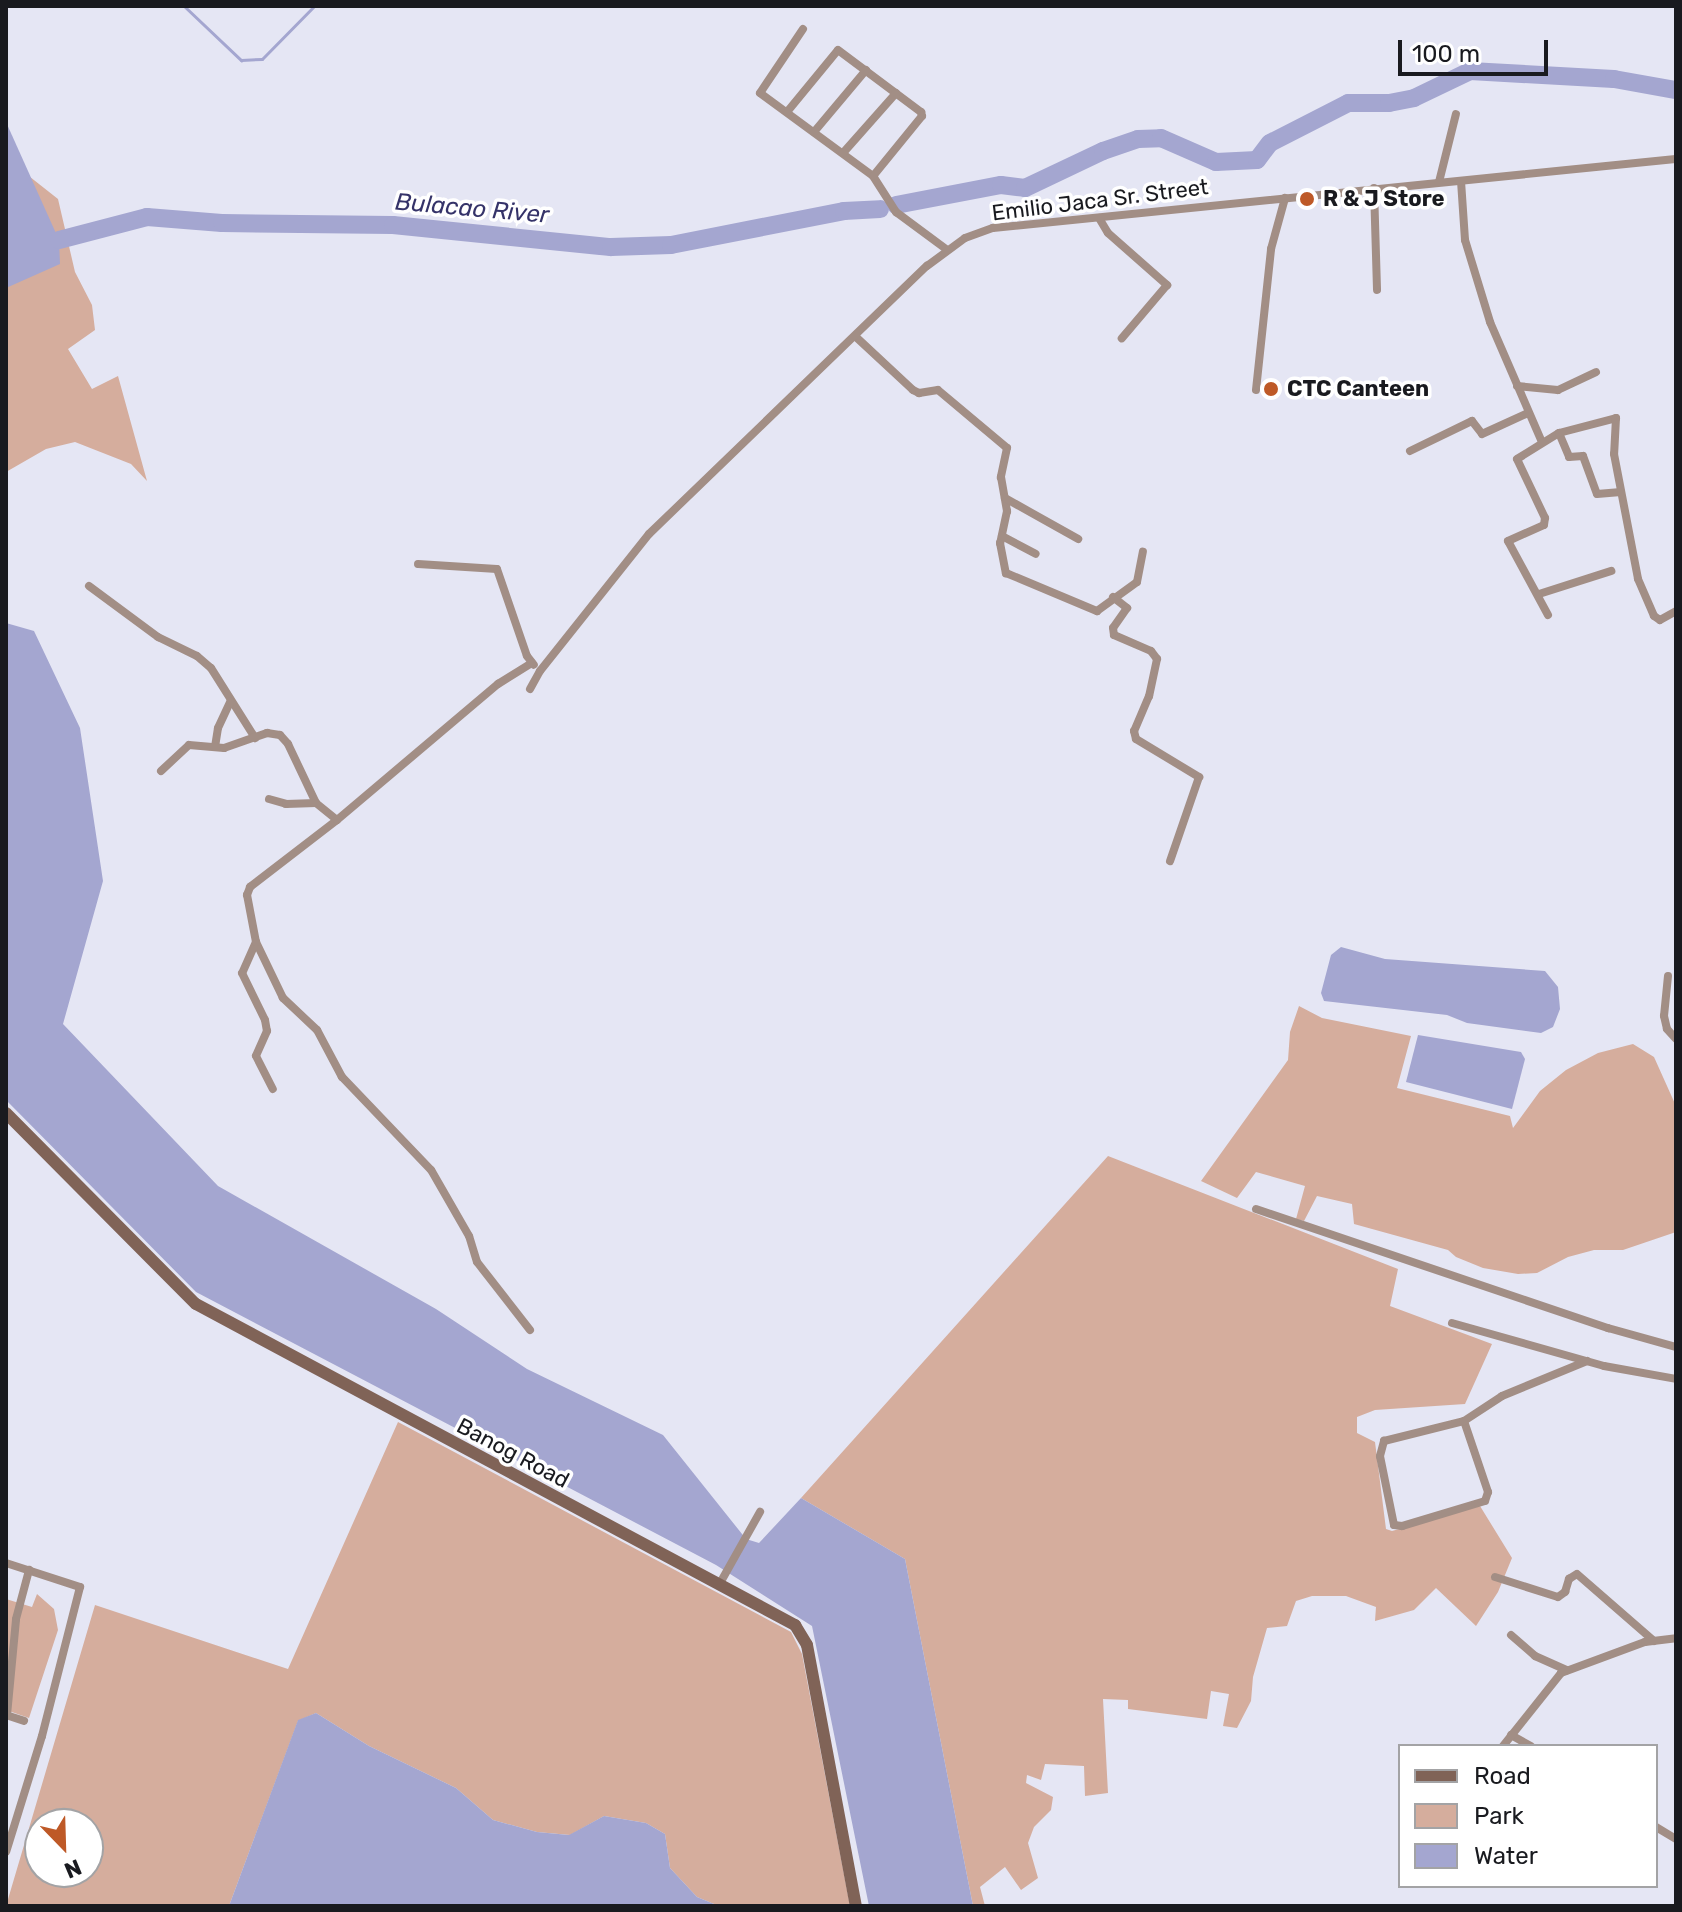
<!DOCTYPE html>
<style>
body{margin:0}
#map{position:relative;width:1682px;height:1912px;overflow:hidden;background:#e5e6f4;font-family:Rubik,sans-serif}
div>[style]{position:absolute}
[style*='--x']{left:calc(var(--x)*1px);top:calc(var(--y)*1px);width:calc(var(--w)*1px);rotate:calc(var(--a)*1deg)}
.green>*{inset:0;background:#d5ad9d}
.water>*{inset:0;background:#a4a6d0}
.stream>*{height:3px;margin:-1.5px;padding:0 1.5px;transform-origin:1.5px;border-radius:1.5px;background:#a4a6d0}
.river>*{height:18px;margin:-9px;padding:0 9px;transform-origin:9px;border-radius:9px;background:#a4a6d0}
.street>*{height:8px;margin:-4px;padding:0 4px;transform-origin:4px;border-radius:4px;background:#a28e85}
.secondary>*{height:12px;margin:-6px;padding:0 6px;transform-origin:6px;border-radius:6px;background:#806357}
.dots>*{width:22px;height:22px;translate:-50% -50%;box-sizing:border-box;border:4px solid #fff;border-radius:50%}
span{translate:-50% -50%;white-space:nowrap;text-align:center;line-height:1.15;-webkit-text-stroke:7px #fff;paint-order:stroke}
.poi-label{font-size:22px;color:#191a1f;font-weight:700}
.left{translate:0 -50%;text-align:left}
.street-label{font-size:22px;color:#191a1f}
.water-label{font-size:24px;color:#353369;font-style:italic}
.frame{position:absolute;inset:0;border:8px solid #191a1f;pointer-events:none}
.legend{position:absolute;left:1398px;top:1744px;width:260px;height:144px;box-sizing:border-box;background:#fff;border:2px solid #a3a3a5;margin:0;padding:10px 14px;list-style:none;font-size:24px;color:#191a1f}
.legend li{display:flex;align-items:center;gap:16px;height:40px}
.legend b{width:40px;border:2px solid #a3a3a5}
.north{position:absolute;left:24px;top:1808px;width:80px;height:80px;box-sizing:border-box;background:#fff;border:2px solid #a3a3a5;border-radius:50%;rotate:157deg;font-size:22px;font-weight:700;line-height:32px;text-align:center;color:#191a1f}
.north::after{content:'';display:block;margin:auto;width:28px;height:36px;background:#be5927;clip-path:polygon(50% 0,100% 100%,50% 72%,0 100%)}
.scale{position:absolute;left:1398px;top:40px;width:150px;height:36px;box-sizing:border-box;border:4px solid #191a1f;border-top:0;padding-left:10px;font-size:24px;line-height:28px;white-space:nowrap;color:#191a1f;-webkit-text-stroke:6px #fff;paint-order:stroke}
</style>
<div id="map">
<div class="green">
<div style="clip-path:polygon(6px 158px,58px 199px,75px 272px,92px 305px,95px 330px,68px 349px,92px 389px,118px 376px,147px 481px,131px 464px,75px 442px,46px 449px,6px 472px)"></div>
<div style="clip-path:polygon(1299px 1006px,1322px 1018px,1411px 1036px,1397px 1088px,1510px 1116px,1513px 1128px,1540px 1091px,1566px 1070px,1598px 1053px,1633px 1044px,1654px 1057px,1676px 1106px,1676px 1232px,1623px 1250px,1594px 1250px,1568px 1257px,1537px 1273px,1518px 1274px,1483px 1268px,1456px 1257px,1448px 1250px,1354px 1224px,1352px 1204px,1317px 1196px,1304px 1221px,1296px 1219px,1305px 1186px,1256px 1172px,1237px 1198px,1201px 1181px,1288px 1060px,1290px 1032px)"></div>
<div style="clip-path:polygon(1108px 1156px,1398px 1269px,1390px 1306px,1492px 1344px,1465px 1404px,1375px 1410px,1357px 1417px,1357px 1433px,1375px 1442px,1386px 1529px,1392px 1531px,1480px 1506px,1512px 1558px,1498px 1592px,1476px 1626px,1436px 1588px,1414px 1610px,1375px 1621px,1376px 1607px,1346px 1596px,1312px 1596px,1296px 1601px,1287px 1626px,1267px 1628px,1253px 1677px,1251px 1701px,1237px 1728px,1223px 1726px,1229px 1694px,1211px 1691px,1207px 1719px,1128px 1709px,1128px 1700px,1103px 1699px,1108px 1793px,1085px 1796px,1084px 1766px,1045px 1764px,1041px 1780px,1027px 1775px,1026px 1783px,1053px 1797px,1051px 1810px,1034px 1827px,1028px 1843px,1038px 1878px,1021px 1890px,1005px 1867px,980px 1887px,985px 1906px,973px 1906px,905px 1559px,801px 1498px)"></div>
<div style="clip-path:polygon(evenodd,398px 1422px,791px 1632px,802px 1654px,850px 1906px,719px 1906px,697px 1897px,670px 1868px,665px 1834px,646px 1823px,604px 1816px,570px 1835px,537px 1832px,493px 1820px,456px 1788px,369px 1746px,316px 1713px,298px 1721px,229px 1906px,6px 1906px,95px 1605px,288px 1669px,398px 1422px,40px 1824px,88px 1824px,88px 1872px,40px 1872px,40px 1824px)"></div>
<div style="clip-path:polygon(37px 1594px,54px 1609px,58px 1630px,29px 1718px,6px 1710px,6px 1599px,32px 1607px)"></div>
</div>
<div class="water">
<div style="clip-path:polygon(6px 122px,59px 240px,60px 264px,6px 288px)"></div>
<div style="clip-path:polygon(6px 623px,34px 631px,80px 728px,103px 881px,63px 1024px,218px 1186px,436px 1309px,527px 1369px,663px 1435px,746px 1539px,759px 1543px,801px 1498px,905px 1559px,973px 1906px,869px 1906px,812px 1626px,716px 1565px,196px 1292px,6px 1100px)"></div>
<div style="clip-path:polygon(1341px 947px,1385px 959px,1545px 971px,1558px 987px,1560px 1009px,1553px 1027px,1541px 1033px,1467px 1023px,1447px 1015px,1324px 1001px,1321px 993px,1331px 955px)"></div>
<div style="clip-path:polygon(1418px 1035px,1521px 1052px,1525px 1059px,1512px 1109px,1406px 1082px)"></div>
<div style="clip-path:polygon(316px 1713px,369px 1746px,456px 1788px,493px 1820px,537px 1832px,569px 1835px,604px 1816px,646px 1823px,665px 1834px,670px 1868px,697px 1897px,719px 1906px,229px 1906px,298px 1720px)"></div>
</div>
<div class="stream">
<div style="--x:184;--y:6;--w:79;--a:43.5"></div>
<div style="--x:241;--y:60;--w:21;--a:-3"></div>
<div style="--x:262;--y:59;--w:74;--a:-45.5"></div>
</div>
<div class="river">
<div style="--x:896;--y:205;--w:107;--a:-10.8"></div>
<div style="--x:1001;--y:185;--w:24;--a:7"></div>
<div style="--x:1025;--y:188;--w:86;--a:-25.4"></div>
<div style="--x:1103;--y:151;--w:37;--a:-19"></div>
<div style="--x:1138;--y:139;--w:23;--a:-2"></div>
<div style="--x:1161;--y:138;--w:60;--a:23.6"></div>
<div style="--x:1216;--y:162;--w:41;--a:-2.8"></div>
<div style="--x:1257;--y:160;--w:21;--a:-53"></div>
<div style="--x:1270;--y:143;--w:88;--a:-27.1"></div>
<div style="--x:1348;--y:103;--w:41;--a:0"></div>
<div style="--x:1389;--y:103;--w:25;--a:-11"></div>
<div style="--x:1414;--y:98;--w:62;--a:-25.7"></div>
<div style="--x:1470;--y:71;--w:144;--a:3.2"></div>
<div style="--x:1614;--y:79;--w:63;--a:10.1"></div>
<div style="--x:59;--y:240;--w:91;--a:-14.6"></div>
<div style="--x:147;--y:217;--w:75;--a:4.6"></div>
<div style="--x:222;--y:223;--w:171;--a:0.7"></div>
<div style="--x:393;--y:225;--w:219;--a:5.8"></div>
<div style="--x:611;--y:247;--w:60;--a:-1.9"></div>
<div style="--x:671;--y:245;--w:176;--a:-11.1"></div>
<div style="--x:844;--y:211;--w:36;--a:-3"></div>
</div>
<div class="street">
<div style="--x:803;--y:29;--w:77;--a:123.9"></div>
<div style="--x:760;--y:93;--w:140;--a:36.3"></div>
<div style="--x:873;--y:176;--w:43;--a:57.4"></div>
<div style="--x:896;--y:212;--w:62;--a:36.5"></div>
<div style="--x:787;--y:112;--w:80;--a:-50.6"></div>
<div style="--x:838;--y:50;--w:104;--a:36.8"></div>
<div style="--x:921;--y:112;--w:4;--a:76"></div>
<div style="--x:922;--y:116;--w:77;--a:129.2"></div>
<div style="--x:814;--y:132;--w:81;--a:-50"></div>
<div style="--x:843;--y:153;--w:80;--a:-48.5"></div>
<div style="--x:1461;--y:181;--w:59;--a:86.1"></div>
<div style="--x:1465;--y:240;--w:86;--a:73"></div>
<div style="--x:1490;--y:322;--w:131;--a:66.6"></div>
<div style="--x:1439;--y:182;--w:70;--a:-76"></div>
<div style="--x:1374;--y:188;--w:102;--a:88.3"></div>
<div style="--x:1099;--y:218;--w:17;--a:59"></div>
<div style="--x:1108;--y:233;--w:79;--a:41.4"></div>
<div style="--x:1167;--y:285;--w:70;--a:130.3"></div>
<div style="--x:856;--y:337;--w:78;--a:42.9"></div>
<div style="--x:913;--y:390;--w:7;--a:27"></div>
<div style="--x:919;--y:393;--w:19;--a:-9"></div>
<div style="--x:938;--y:390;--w:90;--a:40"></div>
<div style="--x:1007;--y:448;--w:30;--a:102"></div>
<div style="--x:1001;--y:477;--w:35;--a:80"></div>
<div style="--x:1007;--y:511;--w:33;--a:102"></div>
<div style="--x:1000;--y:543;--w:31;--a:79"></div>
<div style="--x:1006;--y:573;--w:99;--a:22.7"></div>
<div style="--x:1097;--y:611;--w:49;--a:-35.9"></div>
<div style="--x:1137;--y:582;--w:31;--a:-79"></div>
<div style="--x:1517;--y:386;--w:41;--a:5.6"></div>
<div style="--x:1558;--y:390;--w:42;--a:-25.3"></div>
<div style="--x:1256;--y:390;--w:142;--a:-83.9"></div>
<div style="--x:1271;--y:249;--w:53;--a:-74.6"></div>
<div style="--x:1559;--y:433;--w:26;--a:67"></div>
<div style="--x:1569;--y:457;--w:14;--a:-4"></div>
<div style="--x:1583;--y:456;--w:40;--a:69.8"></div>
<div style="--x:1597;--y:494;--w:24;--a:-5"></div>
<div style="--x:1410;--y:451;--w:69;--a:-25.8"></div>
<div style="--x:1472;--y:421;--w:16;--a:52"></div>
<div style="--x:1482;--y:434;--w:51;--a:-24.5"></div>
<div style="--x:1005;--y:498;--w:84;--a:29.3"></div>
<div style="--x:1002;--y:536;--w:38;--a:28"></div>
<div style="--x:418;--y:564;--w:79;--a:3.6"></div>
<div style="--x:497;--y:569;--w:92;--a:71"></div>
<div style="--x:527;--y:656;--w:11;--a:52"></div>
<div style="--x:89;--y:586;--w:86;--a:36.5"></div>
<div style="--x:158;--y:637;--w:43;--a:26"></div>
<div style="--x:197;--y:656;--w:18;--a:41"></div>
<div style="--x:211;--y:668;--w:83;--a:57.8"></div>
<div style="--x:1539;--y:594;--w:76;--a:-17.7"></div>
<div style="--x:1113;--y:597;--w:18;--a:38"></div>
<div style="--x:1127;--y:608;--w:24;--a:125"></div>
<div style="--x:1113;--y:628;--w:7;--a:82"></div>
<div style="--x:1114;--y:635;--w:40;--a:23.4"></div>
<div style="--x:1151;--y:651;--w:10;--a:53"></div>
<div style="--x:1157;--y:659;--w:38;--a:102"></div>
<div style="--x:1149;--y:696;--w:38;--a:113"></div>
<div style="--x:1134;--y:731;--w:8;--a:76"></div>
<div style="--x:1136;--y:739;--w:74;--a:31.1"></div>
<div style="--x:1199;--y:777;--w:89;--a:109"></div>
<div style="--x:1548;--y:615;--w:84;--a:-118.4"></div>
<div style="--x:1508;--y:541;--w:39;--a:-24"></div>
<div style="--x:1544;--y:525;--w:7;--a:-82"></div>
<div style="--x:1545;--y:518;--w:65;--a:-115.4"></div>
<div style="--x:1517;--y:459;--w:49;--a:-31.8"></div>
<div style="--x:1559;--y:433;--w:59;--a:-14.7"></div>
<div style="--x:1616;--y:418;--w:36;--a:93"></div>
<div style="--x:1614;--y:454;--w:127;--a:79.1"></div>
<div style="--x:1638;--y:579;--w:40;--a:66.6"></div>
<div style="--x:1654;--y:616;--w:7;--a:34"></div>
<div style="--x:1660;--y:620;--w:18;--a:-29"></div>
<div style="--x:530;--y:689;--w:21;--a:-61"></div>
<div style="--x:540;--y:671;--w:175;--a:-51.5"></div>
<div style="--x:649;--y:534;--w:386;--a:-44"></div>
<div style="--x:927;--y:266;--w:47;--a:-36.4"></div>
<div style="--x:965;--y:238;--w:30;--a:-20"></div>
<div style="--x:993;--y:228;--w:686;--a:-5.77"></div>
<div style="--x:215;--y:747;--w:19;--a:-81"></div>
<div style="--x:218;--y:728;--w:29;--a:-65"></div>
<div style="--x:161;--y:771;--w:38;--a:-43"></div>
<div style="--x:189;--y:745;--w:35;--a:5"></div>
<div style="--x:224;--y:748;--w:46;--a:-19.2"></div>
<div style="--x:267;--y:733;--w:13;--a:9"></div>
<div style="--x:280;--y:735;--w:12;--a:48"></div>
<div style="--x:288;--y:744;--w:65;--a:64.6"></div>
<div style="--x:316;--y:803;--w:27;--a:39"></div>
<div style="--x:269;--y:799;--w:18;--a:16"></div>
<div style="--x:286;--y:804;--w:30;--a:-2"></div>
<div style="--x:256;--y:942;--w:34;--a:114"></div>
<div style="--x:242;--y:973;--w:52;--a:63.9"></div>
<div style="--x:265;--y:1020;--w:11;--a:80"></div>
<div style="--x:267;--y:1031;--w:27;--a:114"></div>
<div style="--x:256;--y:1056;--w:37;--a:63"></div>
<div style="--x:1668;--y:976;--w:40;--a:95.7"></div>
<div style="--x:1664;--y:1016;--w:13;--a:77"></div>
<div style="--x:1667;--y:1029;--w:13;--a:48"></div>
<div style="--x:1256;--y:1209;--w:372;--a:18.7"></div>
<div style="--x:1608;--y:1328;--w:71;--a:15.6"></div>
<div style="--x:1452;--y:1323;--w:158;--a:15.8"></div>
<div style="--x:1604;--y:1366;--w:73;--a:10.2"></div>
<div style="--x:530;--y:1330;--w:86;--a:-127.9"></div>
<div style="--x:477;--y:1262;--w:27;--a:-107"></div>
<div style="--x:469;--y:1236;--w:76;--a:-119.9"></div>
<div style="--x:431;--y:1170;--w:129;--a:-133.7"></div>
<div style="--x:342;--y:1077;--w:53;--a:-118"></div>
<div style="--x:317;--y:1030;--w:47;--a:-136.7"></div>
<div style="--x:283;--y:998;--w:62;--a:-115.7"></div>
<div style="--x:256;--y:942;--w:48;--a:-100.8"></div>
<div style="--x:247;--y:895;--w:9;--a:-69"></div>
<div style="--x:250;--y:887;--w:110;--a:-37.6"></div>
<div style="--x:337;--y:820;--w:211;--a:-40.2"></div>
<div style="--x:498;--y:684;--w:40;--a:-32"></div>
<div style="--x:1464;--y:1421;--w:75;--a:71.3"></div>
<div style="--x:1488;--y:1492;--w:9;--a:108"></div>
<div style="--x:1485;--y:1501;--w:87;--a:163.2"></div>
<div style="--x:1402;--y:1526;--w:8;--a:-173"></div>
<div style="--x:1394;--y:1525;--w:70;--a:-101.5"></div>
<div style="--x:1380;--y:1456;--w:16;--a:-75"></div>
<div style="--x:1384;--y:1441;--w:82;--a:-14"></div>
<div style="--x:1464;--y:1421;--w:45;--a:-33.3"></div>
<div style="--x:1502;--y:1396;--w:92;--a:-22.4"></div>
<div style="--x:6;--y:1563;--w:78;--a:18"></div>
<div style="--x:80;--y:1587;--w:154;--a:104.3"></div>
<div style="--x:42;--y:1736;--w:121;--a:107.2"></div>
<div style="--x:1495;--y:1577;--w:66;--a:17.6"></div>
<div style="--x:1558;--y:1597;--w:9;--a:-36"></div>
<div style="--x:1565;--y:1592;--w:14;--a:-73"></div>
<div style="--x:1569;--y:1579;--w:9;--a:-32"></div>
<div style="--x:1577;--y:1574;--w:102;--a:41"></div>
<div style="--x:719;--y:1585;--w:84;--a:-60.7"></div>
<div style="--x:1511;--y:1635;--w:32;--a:41"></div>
<div style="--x:1535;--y:1656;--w:35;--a:24"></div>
<div style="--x:6;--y:1715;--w:19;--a:18"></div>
<div style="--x:7;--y:1715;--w:96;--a:-84.6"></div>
<div style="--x:16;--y:1619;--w:51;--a:-75.1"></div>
<div style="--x:1511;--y:1735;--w:23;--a:29"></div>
<div style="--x:1503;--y:1746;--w:93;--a:-51.5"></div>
<div style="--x:1561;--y:1673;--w:90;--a:-20.3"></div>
<div style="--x:1645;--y:1642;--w:31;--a:-7"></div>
<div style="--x:1656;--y:1827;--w:23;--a:31"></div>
</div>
<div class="secondary">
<div style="--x:6;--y:1113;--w:269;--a:45.2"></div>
<div style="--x:196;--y:1304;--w:680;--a:28.19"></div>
<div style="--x:795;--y:1625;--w:23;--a:59"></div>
<div style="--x:807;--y:1645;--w:266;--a:79.4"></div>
</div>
<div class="dots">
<div style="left:1307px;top:199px;background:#be5927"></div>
<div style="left:1271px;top:389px;background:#be5927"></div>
</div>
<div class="poi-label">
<span class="left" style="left:1323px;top:199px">R &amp; J Store</span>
<span class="left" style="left:1287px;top:389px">CTC Canteen</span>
</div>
<div class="street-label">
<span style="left:1100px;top:200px;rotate:-7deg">Emilio Jaca Sr. Street</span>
<span style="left:513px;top:1453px;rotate:28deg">Banog Road</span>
</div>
<div class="water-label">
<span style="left:472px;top:209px;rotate:5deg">Bulacao River</span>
</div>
<div class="frame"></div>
<ul class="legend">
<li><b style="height:10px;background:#806357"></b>Road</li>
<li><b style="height:22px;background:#d5ad9d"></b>Park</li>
<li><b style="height:22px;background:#a4a6d0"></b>Water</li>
</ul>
<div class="north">N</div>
<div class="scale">100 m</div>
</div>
